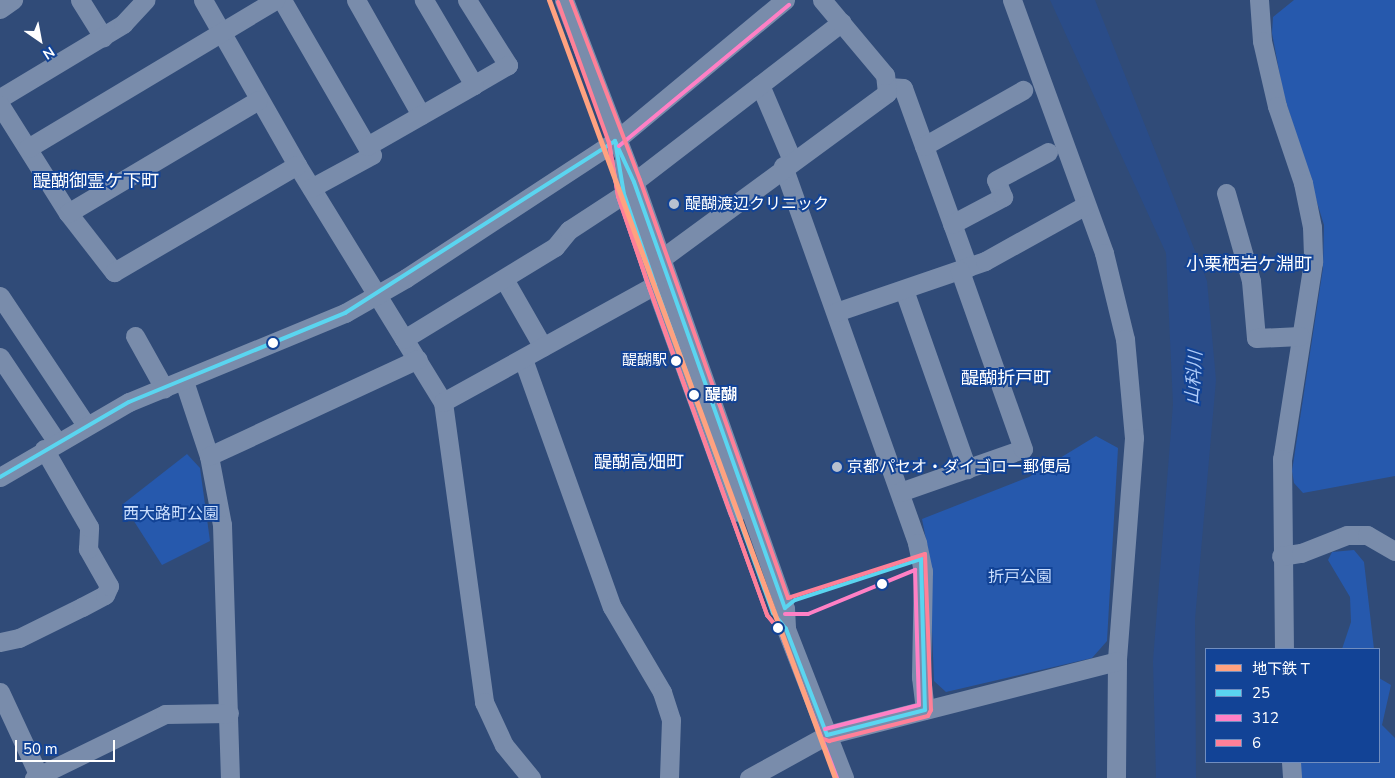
<!DOCTYPE html>
<meta charset="utf-8">
<style>
body{margin:0}
#map{position:relative;width:1395px;height:778px;overflow:hidden;background:#304b78;font-family:"Nunito Sans","Noto Sans JP",sans-serif}
div>[style]{position:absolute}
[style*='--x']{left:calc(var(--x)*1px);top:calc(var(--y)*1px);width:calc(var(--w)*1px);rotate:calc(var(--a)*1deg)}
.green>*{inset:0;background:#2659ad}
.water>*{inset:0;background:#2a4c88}
.minor>*{height:19px;margin:-9.5px;padding:0 9.5px;transform-origin:9.5px;border-radius:9.5px;background:#798cab}
.bus-1>*{height:4px;margin:-2px;padding:0 2px;transform-origin:2px;border-radius:2px;background:#5ad5f0}
.bus-2>*{height:4px;margin:-2px;padding:0 2px;transform-origin:2px;border-radius:2px;background:#ff80c5}
.bus-3>*{height:4px;margin:-2px;padding:0 2px;transform-origin:2px;border-radius:2px;background:#ff8098}
.metro-1>*{height:5px;margin:-2.5px;padding:0 2.5px;transform-origin:2.5px;border-radius:2.5px;background:#ffa280}
.dots>*{width:14px;height:14px;translate:-50% -50%;box-sizing:border-box;border:2px solid #124396;border-radius:50%}
span{translate:-50% -50%;white-space:nowrap;text-align:center;line-height:1.15;-webkit-text-stroke:4px #124396;paint-order:stroke}
.bus-label{font-size:15px;color:#fff}
.right{translate:-100% -50%;text-align:right}
.poi-label{font-size:16px;color:#fff}
.left{translate:0 -50%;text-align:left}
.stop-label{font-size:16px;color:#fff;font-weight:700}
.park-label{font-size:16px;color:#cadefd}
.neighbourhood-label{font-size:18px;color:#fff}
.water-label{font-size:18px;color:#afccf9;font-style:italic}
.legend{position:absolute;left:1205px;top:648px;width:175px;height:115px;box-sizing:border-box;background:#124396;border:1px solid #718ec0;margin:0;padding:6px 9px;list-style:none;font-size:15px;color:#fff}
.legend li{display:flex;align-items:center;gap:10px;height:25px}
.legend b{width:25px;border:1px solid #718ec0}
.north{position:absolute;left:15px;top:15px;width:50px;height:50px;-webkit-text-stroke:4px #124396;paint-order:stroke;rotate:147deg;font-size:14px;font-weight:700;line-height:20px;text-align:center;color:#fff}
.north::after{content:'';display:block;margin:auto;width:18px;height:22px;background:#fff;clip-path:polygon(50% 0,100% 100%,50% 72%,0 100%)}
.scale{position:absolute;left:15px;top:740px;width:100px;height:22px;box-sizing:border-box;border:2px solid #fff;border-top:0;padding-left:6px;font-size:15px;line-height:18px;white-space:nowrap;color:#fff;-webkit-text-stroke:4px #124396;paint-order:stroke}
</style>
<div id="map">
<div class="green">
<div style="clip-path:polygon(1294px 0,1395px 0,1395px 476px,1303px 493px,1294px 483px,1292px 471px,1323px 268px,1324px 225px,1283px 92px,1272px 33px,1273px 17px)"></div>
<div style="clip-path:polygon(1096px 436px,1118px 448px,1107px 641px,1092px 658px,946px 692px,934px 681px,929px 555px,922px 519px,1029px 477px)"></div>
<div style="clip-path:polygon(187px 454px,200px 468px,210px 541px,162px 565px,123px 504px)"></div>
<div style="clip-path:polygon(1354px 550px,1364px 562px,1374px 649px,1342px 649px,1351px 622px,1350px 597px,1328px 560px,1332px 552px)"></div>
<div style="clip-path:polygon(1379px 678px,1391px 685px,1382px 725px,1395px 738px,1395px 778px,1300px 778px,1298px 762px,1379px 762px)"></div>
</div>
<div class="water">
<div style="clip-path:polygon(1050px 0,1095px 0,1207px 281px,1216px 380px,1195px 619px,1196px 778px,1156px 778px,1153px 661px,1173px 404px,1166px 253px)"></div>
</div>
<div class="minor">
<div style="--x:80;--y:0;--w:44;--a:58.1"></div>
<div style="--x:203;--y:0;--w:190;--a:60.3"></div>
<div style="--x:297;--y:165;--w:278;--a:58.4"></div>
<div style="--x:443;--y:402;--w:303;--a:82.2"></div>
<div style="--x:484;--y:702;--w:47;--a:65.1"></div>
<div style="--x:504;--y:745;--w:43;--a:50.7"></div>
<div style="--x:282;--y:0;--w:179;--a:59.9"></div>
<div style="--x:372;--y:155;--w:69;--a:151.6"></div>
<div style="--x:356;--y:0;--w:132;--a:60.5"></div>
<div style="--x:467;--y:0;--w:77;--a:57.8"></div>
<div style="--x:508;--y:65;--w:39;--a:150"></div>
<div style="--x:564;--y:0;--w:195;--a:69"></div>
<div style="--x:634;--y:182;--w:452;--a:70.5"></div>
<div style="--x:785;--y:608;--w:21;--a:87"></div>
<div style="--x:786;--y:629;--w:160;--a:68.7"></div>
<div style="--x:1012;--y:0;--w:269;--a:70"></div>
<div style="--x:1104;--y:253;--w:89;--a:76.3"></div>
<div style="--x:1125;--y:339;--w:99;--a:84.8"></div>
<div style="--x:1134;--y:438;--w:224;--a:94.4"></div>
<div style="--x:1117;--y:661;--w:117;--a:90.5"></div>
<div style="--x:1259;--y:0;--w:41;--a:85.8"></div>
<div style="--x:1262;--y:41;--w:67;--a:77"></div>
<div style="--x:1277;--y:106;--w:81;--a:71.3"></div>
<div style="--x:1303;--y:183;--w:45;--a:78.4"></div>
<div style="--x:1312;--y:227;--w:35;--a:88"></div>
<div style="--x:1313;--y:262;--w:199;--a:98.9"></div>
<div style="--x:1282;--y:459;--w:190;--a:89.4"></div>
<div style="--x:0;--y:9;--w:16;--a:-35"></div>
<div style="--x:760;--y:85;--w:82;--a:66.9"></div>
<div style="--x:889;--y:87;--w:14;--a:4"></div>
<div style="--x:903;--y:88;--w:191;--a:70.1"></div>
<div style="--x:0;--y:98;--w:144;--a:-31"></div>
<div style="--x:123;--y:24;--w:33;--a:-47"></div>
<div style="--x:0;--y:105;--w:128;--a:57.8"></div>
<div style="--x:68;--y:213;--w:75;--a:52.1"></div>
<div style="--x:114;--y:272;--w:212;--a:-30.3"></div>
<div style="--x:367;--y:146;--w:123;--a:-29.7"></div>
<div style="--x:474;--y:85;--w:99;--a:-120.5"></div>
<div style="--x:924;--y:146;--w:114;--a:-29.5"></div>
<div style="--x:28;--y:148;--w:288;--a:-30.9"></div>
<div style="--x:783;--y:166;--w:400;--a:70.4"></div>
<div style="--x:917;--y:543;--w:29;--a:78"></div>
<div style="--x:923;--y:571;--w:106;--a:91.1"></div>
<div style="--x:921;--y:677;--w:33;--a:83"></div>
<div style="--x:619;--y:167;--w:123;--a:73"></div>
<div style="--x:655;--y:285;--w:241;--a:70.1"></div>
<div style="--x:634;--y:182;--w:262;--a:-37.6"></div>
<div style="--x:1226;--y:193;--w:91;--a:74.1"></div>
<div style="--x:1251;--y:281;--w:57;--a:85"></div>
<div style="--x:1256;--y:338;--w:44;--a:-2.6"></div>
<div style="--x:68;--y:213;--w:221;--a:-30.7"></div>
<div style="--x:952;--y:224;--w:58;--a:-27.9"></div>
<div style="--x:1003;--y:197;--w:18;--a:-112"></div>
<div style="--x:996;--y:180;--w:59;--a:-28.3"></div>
<div style="--x:661;--y:259;--w:280;--a:-36.3"></div>
<div style="--x:887;--y:93;--w:18;--a:-96"></div>
<div style="--x:885;--y:75;--w:98;--a:-130"></div>
<div style="--x:504;--y:279;--w:78;--a:60.2"></div>
<div style="--x:904;--y:290;--w:190;--a:70.6"></div>
<div style="--x:0;--y:296;--w:155;--a:56.3"></div>
<div style="--x:836;--y:312;--w:157;--a:-18.9"></div>
<div style="--x:985;--y:261;--w:115;--a:-29"></div>
<div style="--x:135;--y:336;--w:60;--a:60.9"></div>
<div style="--x:404;--y:339;--w:177;--a:-31.4"></div>
<div style="--x:555;--y:247;--w:22;--a:-51"></div>
<div style="--x:569;--y:230;--w:66;--a:-33.2"></div>
<div style="--x:0;--y:357;--w:102;--a:56.2"></div>
<div style="--x:523;--y:359;--w:263;--a:70.3"></div>
<div style="--x:612;--y:607;--w:99;--a:59.5"></div>
<div style="--x:662;--y:692;--w:29;--a:72"></div>
<div style="--x:671;--y:720;--w:58;--a:92"></div>
<div style="--x:184;--y:381;--w:79;--a:71.6"></div>
<div style="--x:209;--y:456;--w:70;--a:79.3"></div>
<div style="--x:222;--y:525;--w:253;--a:88.2"></div>
<div style="--x:443;--y:402;--w:242;--a:-28.9"></div>
<div style="--x:209;--y:456;--w:230;--a:-24.9"></div>
<div style="--x:0;--y:477;--w:149;--a:-30.2"></div>
<div style="--x:129;--y:402;--w:234;--a:-22.4"></div>
<div style="--x:345;--y:313;--w:70;--a:-29.8"></div>
<div style="--x:406;--y:278;--w:250;--a:-33.2"></div>
<div style="--x:615;--y:141;--w:221;--a:-39.7"></div>
<div style="--x:900;--y:492;--w:130;--a:-19.3"></div>
<div style="--x:1023;--y:449;--w:189;--a:-109.5"></div>
<div style="--x:1281;--y:556;--w:20;--a:-9"></div>
<div style="--x:1301;--y:553;--w:49;--a:-21.4"></div>
<div style="--x:1347;--y:535;--w:20;--a:0"></div>
<div style="--x:1367;--y:535;--w:32;--a:30"></div>
<div style="--x:0;--y:642;--w:19;--a:-12"></div>
<div style="--x:19;--y:638;--w:70;--a:-26.2"></div>
<div style="--x:82;--y:607;--w:26;--a:-28"></div>
<div style="--x:105;--y:595;--w:10;--a:-66"></div>
<div style="--x:109;--y:586;--w:43;--a:-119.6"></div>
<div style="--x:88;--y:549;--w:22;--a:-87"></div>
<div style="--x:89;--y:527;--w:90;--a:-120"></div>
<div style="--x:0;--y:692;--w:90;--a:65.1"></div>
<div style="--x:1291;--y:762;--w:16;--a:86"></div>
<div style="--x:34;--y:778;--w:146;--a:-26"></div>
<div style="--x:165;--y:714;--w:64;--a:-0.9"></div>
<div style="--x:749;--y:778;--w:89;--a:-28.9"></div>
<div style="--x:827;--y:735;--w:299;--a:-14.3"></div>
</div>
<div class="bus-1">
<div style="--x:615;--y:141;--w:45;--a:65.1"></div>
<div style="--x:634;--y:182;--w:452;--a:70.5"></div>
<div style="--x:785;--y:608;--w:13;--a:-39"></div>
<div style="--x:795;--y:600;--w:133;--a:-18"></div>
<div style="--x:921;--y:559;--w:151;--a:88.5"></div>
<div style="--x:925;--y:710;--w:101;--a:165.7"></div>
<div style="--x:827;--y:735;--w:114;--a:-111.1"></div>
<div style="--x:786;--y:629;--w:21;--a:-129"></div>
<div style="--x:773;--y:613;--w:349;--a:-109.8"></div>
<div style="--x:655;--y:285;--w:96;--a:-108.8"></div>
<div style="--x:624;--y:194;--w:54;--a:-99.6"></div>
<div style="--x:0;--y:477;--w:149;--a:-30.2"></div>
<div style="--x:129;--y:402;--w:234;--a:-22.4"></div>
<div style="--x:345;--y:313;--w:320;--a:-32.5"></div>
</div>
<div class="bus-2">
<div style="--x:609;--y:142;--w:55;--a:80.5"></div>
<div style="--x:618;--y:196;--w:96;--a:71.2"></div>
<div style="--x:649;--y:287;--w:349;--a:70.2"></div>
<div style="--x:767;--y:615;--w:22;--a:51"></div>
<div style="--x:781;--y:632;--w:156;--a:69"></div>
<div style="--x:619;--y:146;--w:221;--a:-39.7"></div>
<div style="--x:785;--y:614;--w:23;--a:0"></div>
<div style="--x:808;--y:614;--w:116;--a:-22.4"></div>
<div style="--x:915;--y:570;--w:135;--a:88.3"></div>
<div style="--x:919;--y:705;--w:97;--a:165.7"></div>
</div>
<div class="bus-3">
<div style="--x:558;--y:2;--w:150;--a:70.1"></div>
<div style="--x:609;--y:143;--w:54;--a:80.4"></div>
<div style="--x:618;--y:196;--w:96;--a:71.2"></div>
<div style="--x:649;--y:287;--w:349;--a:70.2"></div>
<div style="--x:767;--y:615;--w:22;--a:51"></div>
<div style="--x:781;--y:632;--w:113;--a:69.3"></div>
<div style="--x:821;--y:738;--w:9;--a:21"></div>
<div style="--x:829;--y:741;--w:102;--a:-14.2"></div>
<div style="--x:928;--y:716;--w:7;--a:-63"></div>
<div style="--x:931;--y:710;--w:156;--a:-92.2"></div>
<div style="--x:925;--y:554;--w:144;--a:162.2"></div>
<div style="--x:788;--y:598;--w:443;--a:-109.5"></div>
<div style="--x:640;--y:180;--w:193;--a:-111"></div>
</div>
<div class="metro-1">
<div style="--x:549;--y:0;--w:829;--a:69.82"></div>
</div>
<div class="dots">
<div style="left:674px;top:204px;background:#b7c0d0"></div>
<div style="left:273px;top:343px;background:#fff"></div>
<div style="left:676px;top:361px;background:#fff"></div>
<div style="left:694px;top:395px;background:#fff"></div>
<div style="left:837px;top:467px;background:#b7c0d0"></div>
<div style="left:882px;top:584px;background:#fff"></div>
<div style="left:778px;top:628px;background:#fff"></div>
</div>
<div class="bus-label">
<span class="right" style="left:667px;top:361px">醍醐駅</span>
</div>
<div class="poi-label">
<span class="left" style="left:685px;top:204px">醍醐渡辺クリニック</span>
<span class="left" style="left:847px;top:467px">京都パセオ・ダイゴロー郵便局</span>
</div>
<div class="stop-label">
<span class="left" style="left:705px;top:395px">醍醐</span>
</div>
<div class="park-label">
<span style="left:171px;top:514px">西大路町公園</span>
<span style="left:1020px;top:577px">折戸公園</span>
</div>
<div class="neighbourhood-label">
<span style="left:96px;top:181px">醍醐御霊ケ下町</span>
<span style="left:1249px;top:264px">小栗栖岩ケ淵町</span>
<span style="left:1006px;top:378px">醍醐折戸町</span>
<span style="left:639px;top:462px">醍醐高畑町</span>
</div>
<div class="water-label">
<span style="left:1194px;top:378px;rotate:-86deg">山科川</span>
</div>
<ul class="legend">
<li><b style="height:6px;background:#ffa280"></b>地下鉄 T</li>
<li><b style="height:6px;background:#5ad5f0"></b>25</li>
<li><b style="height:6px;background:#ff80c5"></b>312</li>
<li><b style="height:6px;background:#ff8098"></b>6</li>
</ul>
<div class="north">N</div>
<div class="scale">50 m</div>
</div>
